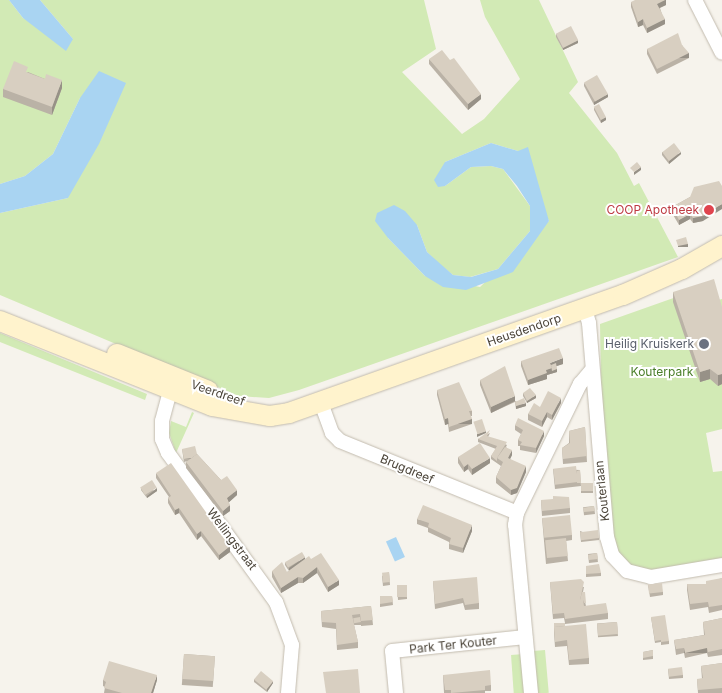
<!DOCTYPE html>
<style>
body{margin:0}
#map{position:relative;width:722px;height:693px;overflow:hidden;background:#f6f3ec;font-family:Inter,sans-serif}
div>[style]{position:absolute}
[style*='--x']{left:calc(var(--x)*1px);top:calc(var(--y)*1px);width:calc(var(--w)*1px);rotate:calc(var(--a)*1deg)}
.green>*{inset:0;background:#d2eab5;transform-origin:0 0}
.water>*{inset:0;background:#a9d4f2;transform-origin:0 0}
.roads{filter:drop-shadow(0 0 1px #c2bbae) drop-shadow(0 0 1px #c2bbae)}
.street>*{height:14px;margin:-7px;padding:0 7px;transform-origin:7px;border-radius:7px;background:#fff}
.secondary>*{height:20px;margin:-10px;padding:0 10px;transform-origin:10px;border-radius:10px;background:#fff3cd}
.wall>*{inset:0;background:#bab2a6;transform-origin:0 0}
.shaded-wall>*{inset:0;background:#979187;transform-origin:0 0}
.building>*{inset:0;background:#d8cfc1;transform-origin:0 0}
.dots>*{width:14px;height:14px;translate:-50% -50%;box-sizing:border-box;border:2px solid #fff;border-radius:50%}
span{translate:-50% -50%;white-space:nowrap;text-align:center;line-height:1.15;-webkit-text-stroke:4px #fff;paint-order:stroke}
.health-label{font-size:12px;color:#be3a42}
.right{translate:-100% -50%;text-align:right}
.street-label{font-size:12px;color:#4b4439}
.worship-label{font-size:12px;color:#5b616d}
.park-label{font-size:12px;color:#4a7f2a}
</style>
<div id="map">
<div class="green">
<div style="clip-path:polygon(evenodd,0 0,9px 0,23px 18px,73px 39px,40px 0,424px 0,436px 49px,402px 72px,462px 134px,484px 119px,520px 79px,485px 17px,480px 0,539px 0,578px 82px,569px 93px,617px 153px,634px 186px,639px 183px,678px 257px,299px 390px,269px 398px,239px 396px,0 295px,0 213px,68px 198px,80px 98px,53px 154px,25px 176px,0 184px,0 0,491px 143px,518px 151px,549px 221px,480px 287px,425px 276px,388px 238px,417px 225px,427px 252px,438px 263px,453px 275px,470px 277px,498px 269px,530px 231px,530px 206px,503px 169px,491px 166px,471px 167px,445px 186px,445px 162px,491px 143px)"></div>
<div style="clip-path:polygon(713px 284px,718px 300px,722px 299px,722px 429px,706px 433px,713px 472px,722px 471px,722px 559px,651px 571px,636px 570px,618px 555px,613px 541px,601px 383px,600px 324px)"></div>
<div style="clip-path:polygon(0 333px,147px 394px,145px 400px,0 342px)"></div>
<div style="clip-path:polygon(192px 412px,194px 413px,176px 453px,169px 433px,171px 421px,186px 427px)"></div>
<div style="left:545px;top:650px;width:43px;height:15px;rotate:85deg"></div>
<div style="left:524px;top:654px;width:39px;height:13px;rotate:86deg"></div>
</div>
<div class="water">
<div style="clip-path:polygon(9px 0,40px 0,73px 39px,66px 51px,23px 18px)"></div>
<div style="clip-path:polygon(99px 71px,126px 83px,99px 144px,68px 198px,0 213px,0 184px,25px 176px,53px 154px,80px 98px)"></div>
<div style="clip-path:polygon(491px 143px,518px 151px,528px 147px,549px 221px,513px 272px,466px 290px,443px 287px,425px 276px,388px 238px,375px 221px,377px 213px,394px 205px,405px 211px,417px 225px,427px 252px,453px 275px,471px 277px,498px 269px,530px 231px,530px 206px,517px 186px,503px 169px,491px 166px,471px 167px,445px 186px,438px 187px,434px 180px,445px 162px)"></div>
<div style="left:396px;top:537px;width:22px;height:11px;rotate:66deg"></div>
</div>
<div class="roads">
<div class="street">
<div style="--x:695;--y:0;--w:59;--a:63"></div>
<div style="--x:585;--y:309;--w:15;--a:74"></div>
<div style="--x:589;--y:323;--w:215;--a:85.2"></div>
<div style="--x:607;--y:537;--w:19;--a:74"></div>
<div style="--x:612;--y:555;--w:22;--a:47"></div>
<div style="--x:627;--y:571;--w:25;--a:14"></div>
<div style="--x:651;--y:577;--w:72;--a:-9.6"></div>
<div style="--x:170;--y:391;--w:31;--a:105"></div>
<div style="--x:162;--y:421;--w:18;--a:90"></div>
<div style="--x:162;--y:439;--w:15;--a:67"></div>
<div style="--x:168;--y:453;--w:184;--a:54.1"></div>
<div style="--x:276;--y:602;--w:46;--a:69.6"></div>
<div style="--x:292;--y:645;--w:48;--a:94.8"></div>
<div style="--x:320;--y:400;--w:35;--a:70"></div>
<div style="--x:332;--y:433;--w:11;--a:45"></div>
<div style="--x:340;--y:441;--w:191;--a:22.1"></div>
<div style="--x:396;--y:693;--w:42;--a:-95.4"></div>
<div style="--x:392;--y:651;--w:134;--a:-6"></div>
<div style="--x:531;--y:693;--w:169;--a:-95.4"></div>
<div style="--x:515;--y:525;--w:12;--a:-81"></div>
<div style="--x:517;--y:513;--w:144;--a:-64"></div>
<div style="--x:580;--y:384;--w:17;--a:-50"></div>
</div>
<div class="secondary">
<div style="--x:0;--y:321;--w:228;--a:21.8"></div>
<div style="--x:212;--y:406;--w:59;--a:9.8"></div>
<div style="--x:270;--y:416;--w:19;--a:-9"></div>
<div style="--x:289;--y:413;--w:354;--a:-19.5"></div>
<div style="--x:623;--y:295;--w:64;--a:-23.8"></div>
<div style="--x:682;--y:269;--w:46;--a:-29.9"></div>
<div style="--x:117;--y:354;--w:98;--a:22.1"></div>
</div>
</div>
<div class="wall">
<div style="clip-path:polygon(666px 0,666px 5px,660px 8px,665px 24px,647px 33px,643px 25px,638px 27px,631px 7px,631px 2px)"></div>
<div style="clip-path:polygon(556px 34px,578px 43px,563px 50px,556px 37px)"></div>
<div style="clip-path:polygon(682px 45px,689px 58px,657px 74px,647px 54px,647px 49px)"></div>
<div style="clip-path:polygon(429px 59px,481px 99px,468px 110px,429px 64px)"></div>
<div style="clip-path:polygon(28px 72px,45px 79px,62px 88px,52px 115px,3px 97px,3px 89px)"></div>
<div style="clip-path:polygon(584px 83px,608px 97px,594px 105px,584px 86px)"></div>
<div style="clip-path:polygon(594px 107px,606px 120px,601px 123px,594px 110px)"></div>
<div style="clip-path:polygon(662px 152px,681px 154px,669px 164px,662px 155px)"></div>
<div style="clip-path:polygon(690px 197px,703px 221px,693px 223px,690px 219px,679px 225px,672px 213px,672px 207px)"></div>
<div style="clip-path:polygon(673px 292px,722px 307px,722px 384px,718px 386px,710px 379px,700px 382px,673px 302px)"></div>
<div style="clip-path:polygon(521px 361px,563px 364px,556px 366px,557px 372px,547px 375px,547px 379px,528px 385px,521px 366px)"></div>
<div style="clip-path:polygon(480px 380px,515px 401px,526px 406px,516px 409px,515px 402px,491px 413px,480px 385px)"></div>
<div style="clip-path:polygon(437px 390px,472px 411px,472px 416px,471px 416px,472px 424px,449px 432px,448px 424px,445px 425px,437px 395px)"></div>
<div style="clip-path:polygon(523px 393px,536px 398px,527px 403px,523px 396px)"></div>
<div style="clip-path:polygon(561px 403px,552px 420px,547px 417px,542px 427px,528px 420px,528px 414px,540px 407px)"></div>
<div style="clip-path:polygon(515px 425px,544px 436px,536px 453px,520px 450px,520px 446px,518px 446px,518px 440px,521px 434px,515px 430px)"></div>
<div style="clip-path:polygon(585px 427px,587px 462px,563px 464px,562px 448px,569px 443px,569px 431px)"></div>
<div style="clip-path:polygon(490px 433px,488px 437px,507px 445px,506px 447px,512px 455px,510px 459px,526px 472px,517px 493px,511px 495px,496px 483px,496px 477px,501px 466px,491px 459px,491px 456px,496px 449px,478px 442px,478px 439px)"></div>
<div style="clip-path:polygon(182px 449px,197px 454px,221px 480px,237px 495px,229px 502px,230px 511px,223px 516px,186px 468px,186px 462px,187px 461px,184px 462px)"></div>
<div style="clip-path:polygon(458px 457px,490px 463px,472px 475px,468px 469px,464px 472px,458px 463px)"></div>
<div style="clip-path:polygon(553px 469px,580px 470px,581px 486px,555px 489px)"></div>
<div style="clip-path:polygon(156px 473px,230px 552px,219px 560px,201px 536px,197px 540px,179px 513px,175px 515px,168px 503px,168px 498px,169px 497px,156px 478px)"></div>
<div style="left:593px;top:483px;width:10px;height:12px;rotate:90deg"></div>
<div style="clip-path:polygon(141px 488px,157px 491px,147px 498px,141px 490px)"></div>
<div style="clip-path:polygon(541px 500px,570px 508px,570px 513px,542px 516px)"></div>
<div style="left:594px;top:506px;width:8px;height:11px;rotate:83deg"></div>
<div style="clip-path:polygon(542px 518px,572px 535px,572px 540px,566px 541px,568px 561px,546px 564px)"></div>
<div style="clip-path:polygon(417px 519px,472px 531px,463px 553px,449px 549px,449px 542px,428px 532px,428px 528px,417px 524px)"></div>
<div style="clip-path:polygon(580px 531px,599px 538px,599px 540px,581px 542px)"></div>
<div style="left:597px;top:553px;width:9px;height:9px;rotate:84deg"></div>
<div style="clip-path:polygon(311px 559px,339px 585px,328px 592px,317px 573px,303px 583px,298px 583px,281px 593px,272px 577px,272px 571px,287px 572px,289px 571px,285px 565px,285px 563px)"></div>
<div style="clip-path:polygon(586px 566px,601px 573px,601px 576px,586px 577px)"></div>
<div style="clip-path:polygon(389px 572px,390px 585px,383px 586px,382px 576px)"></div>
<div style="clip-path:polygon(722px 578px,722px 610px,709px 613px,708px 607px,690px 610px,687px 590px,687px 584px,706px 584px)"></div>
<div style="clip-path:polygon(433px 581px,479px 603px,479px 609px,465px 610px,463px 603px,435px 609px)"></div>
<div style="clip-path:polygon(550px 582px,584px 587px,583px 592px,586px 606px,608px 613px,608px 619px,565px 624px,565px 626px,589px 658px,589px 664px,569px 665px,567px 646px,555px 647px,554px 633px,554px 623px,565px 623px,564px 618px,553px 619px)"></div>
<div style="clip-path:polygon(407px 585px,407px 599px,398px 600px,397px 586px)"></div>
<div style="clip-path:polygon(648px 585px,663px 592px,663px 595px,650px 597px)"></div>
<div style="clip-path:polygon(380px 596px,392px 596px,393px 605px,380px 607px)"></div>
<div style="clip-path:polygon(371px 606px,373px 625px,361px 626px,361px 625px,354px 625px,358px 642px,358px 648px,337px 650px,336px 629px,322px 627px,321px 611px)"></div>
<div style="clip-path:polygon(651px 617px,669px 641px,669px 644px,661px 645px,661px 642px,655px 643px)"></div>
<div style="clip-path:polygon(722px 618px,722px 655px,708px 657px,707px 653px,685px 658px,684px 653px,676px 655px,674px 640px,704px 635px,703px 622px)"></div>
<div style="left:617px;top:622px;width:14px;height:20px;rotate:86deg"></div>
<div style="clip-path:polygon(653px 650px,653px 659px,643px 660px,643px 652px)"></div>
<div style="left:184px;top:654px;width:31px;height:31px;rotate:4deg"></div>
<div style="clip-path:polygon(722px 663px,722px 693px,698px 693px,697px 679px,702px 679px,701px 666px)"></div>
<div style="clip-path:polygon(668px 669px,683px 675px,683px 678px,669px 679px)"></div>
<div style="clip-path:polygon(443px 675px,491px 685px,491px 691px,485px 691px,485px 693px,444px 693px)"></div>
<div style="clip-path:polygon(254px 679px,273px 683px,267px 692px,254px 682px)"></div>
<div style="clip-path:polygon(103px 680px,157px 680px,153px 693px,104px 693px,105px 687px,103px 686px)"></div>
</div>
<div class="shaded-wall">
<div style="clip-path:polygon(665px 0,666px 0,666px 5px,657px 9px,657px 4px)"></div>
<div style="clip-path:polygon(643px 19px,643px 25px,638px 27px,638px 22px)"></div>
<div style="clip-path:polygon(665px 19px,665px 24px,647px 33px,647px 28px)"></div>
<div style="clip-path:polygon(578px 40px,578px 43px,563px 50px,563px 47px)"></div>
<div style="left:689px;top:53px;width:5px;height:36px;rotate:90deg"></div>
<div style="clip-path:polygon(62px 80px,62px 88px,52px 115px,52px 107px)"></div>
<div style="clip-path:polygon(481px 94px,481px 99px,468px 110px,468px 104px)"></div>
<div style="clip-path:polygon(608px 94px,608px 97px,594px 105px,594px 102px)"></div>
<div style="clip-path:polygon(606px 117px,606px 120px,601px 123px,601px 120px)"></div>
<div style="clip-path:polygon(681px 152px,681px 154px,669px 164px,669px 161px)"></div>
<div style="clip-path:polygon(641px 167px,641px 170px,634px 175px,634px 172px)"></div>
<div style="clip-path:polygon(722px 204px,722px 209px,703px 221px,693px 223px,693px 218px)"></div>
<div style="clip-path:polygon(690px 214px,690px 219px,679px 225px,679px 220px)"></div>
<div style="left:688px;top:244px;width:3px;height:10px;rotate:90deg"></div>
<div style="clip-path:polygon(563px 358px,563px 364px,551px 368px,550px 363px)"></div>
<div style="clip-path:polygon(552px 368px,557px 369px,557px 372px,547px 375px,547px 379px,528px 385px,528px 380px,546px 370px)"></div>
<div style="clip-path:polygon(710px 369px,710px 379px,700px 382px,700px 372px)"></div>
<div style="clip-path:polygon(722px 374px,722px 384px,718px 386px,718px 375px)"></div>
<div style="clip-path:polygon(536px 395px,536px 398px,527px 403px,527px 401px)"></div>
<div style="clip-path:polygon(515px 396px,515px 401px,491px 413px,491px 407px)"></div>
<div style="clip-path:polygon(561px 398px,561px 403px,552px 420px,552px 415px)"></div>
<div style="clip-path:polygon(526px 403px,526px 406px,516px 409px,516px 406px)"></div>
<div style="clip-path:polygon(547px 412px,547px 417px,542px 427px,542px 421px)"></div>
<div style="clip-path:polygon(448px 418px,448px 424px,445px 425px,445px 419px)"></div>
<div style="left:472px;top:419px;width:5px;height:24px;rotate:90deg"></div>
<div style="clip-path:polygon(486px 431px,486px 433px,477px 437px,477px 434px)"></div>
<div style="clip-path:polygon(544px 431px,544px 436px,536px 453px,536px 448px)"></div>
<div style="clip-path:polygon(512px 450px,512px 455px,508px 463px,508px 458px)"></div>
<div style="left:197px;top:456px;width:3px;height:13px;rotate:90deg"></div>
<div style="clip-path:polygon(490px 458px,490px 463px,472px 475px,472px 469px)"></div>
<div style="clip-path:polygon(468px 464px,468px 469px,464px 472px,464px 467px)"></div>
<div style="clip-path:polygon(526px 466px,526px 472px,517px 493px,511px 495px,511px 490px)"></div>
<div style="clip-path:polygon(157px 488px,157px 491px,147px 498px,147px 496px)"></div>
<div style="clip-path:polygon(237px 490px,237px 495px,227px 504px,227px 498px)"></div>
<div style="clip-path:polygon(230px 505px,230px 511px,223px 516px,223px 511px)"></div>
<div style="clip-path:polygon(179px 508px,179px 513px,175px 515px,175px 510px)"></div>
<div style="clip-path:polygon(472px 525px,472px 531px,463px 553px,463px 548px)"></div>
<div style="clip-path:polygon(201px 531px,201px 536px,197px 540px,197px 534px)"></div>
<div style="clip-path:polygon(230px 546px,230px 552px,219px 560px,219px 555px)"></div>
<div style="clip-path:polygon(305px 557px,305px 560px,289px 571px,289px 568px)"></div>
<div style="clip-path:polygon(317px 567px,317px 573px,303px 583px,303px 578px)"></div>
<div style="clip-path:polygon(298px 577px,298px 583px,281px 593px,281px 588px)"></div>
<div style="clip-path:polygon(339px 580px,339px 585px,328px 592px,328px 587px)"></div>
<div style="left:707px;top:648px;width:5px;height:23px;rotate:90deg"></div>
<div style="clip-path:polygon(157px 675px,157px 680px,153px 693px,151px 693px)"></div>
<div style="clip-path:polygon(273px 681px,273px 683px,267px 692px,267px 689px)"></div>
</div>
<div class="building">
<div style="clip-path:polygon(635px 0,665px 0,657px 4px,665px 19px,647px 28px,643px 19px,638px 22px,631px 2px)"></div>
<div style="left:571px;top:26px;width:16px;height:17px;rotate:63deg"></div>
<div style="clip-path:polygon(678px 33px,682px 45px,689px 53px,657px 69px,647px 49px)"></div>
<div style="clip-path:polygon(442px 50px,450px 60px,454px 58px,481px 94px,468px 104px,429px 59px)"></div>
<div style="clip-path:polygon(14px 61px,28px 67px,26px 72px,45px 79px,46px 74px,62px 80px,52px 107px,3px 89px)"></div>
<div style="left:597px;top:75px;width:22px;height:15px;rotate:60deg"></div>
<div style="left:599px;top:104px;width:15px;height:6px;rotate:62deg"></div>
<div style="left:674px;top:143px;width:11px;height:15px;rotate:52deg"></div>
<div style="clip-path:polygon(637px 162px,641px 167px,634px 172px,630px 168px)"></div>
<div style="clip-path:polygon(719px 181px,722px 186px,722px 204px,703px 216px,693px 218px,690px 214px,679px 220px,672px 207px,690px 197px,694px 187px)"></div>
<div style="clip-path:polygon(686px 237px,688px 244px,678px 246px,676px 240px)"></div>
<div style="clip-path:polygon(714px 279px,722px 307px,722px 374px,718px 375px,710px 369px,700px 372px,673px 292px)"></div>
<div style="clip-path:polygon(559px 348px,563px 358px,550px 363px,552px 368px,546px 370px,547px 373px,528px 380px,521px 361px)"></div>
<div style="clip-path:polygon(556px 363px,557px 369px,552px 371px,551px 365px)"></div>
<div style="clip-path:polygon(505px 366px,515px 396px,491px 407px,480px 380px)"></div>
<div style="clip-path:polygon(459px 382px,472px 411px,469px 411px,472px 419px,449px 427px,448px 418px,445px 419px,437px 390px)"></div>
<div style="clip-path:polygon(530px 388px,536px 395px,527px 401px,523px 393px)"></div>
<div style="clip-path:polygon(548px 391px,561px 398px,552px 415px,547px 412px,542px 421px,528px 414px,534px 403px,540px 407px)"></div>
<div style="clip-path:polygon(524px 398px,526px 403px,516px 406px,515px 402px)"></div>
<div style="clip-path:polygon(518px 418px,544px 431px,536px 448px,520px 445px,522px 442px,518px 440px,523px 430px,515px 425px)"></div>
<div style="left:482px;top:419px;width:13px;height:9px;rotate:72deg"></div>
<div style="clip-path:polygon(585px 427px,587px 456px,563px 459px,562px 448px,570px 443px,569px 431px)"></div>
<div style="clip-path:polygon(490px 430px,487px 436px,507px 442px,497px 458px,497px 461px,491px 456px,497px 446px,478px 439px)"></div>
<div style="clip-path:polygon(480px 443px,490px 458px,472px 469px,468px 464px,464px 467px,458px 457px)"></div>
<div style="clip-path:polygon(195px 446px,197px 454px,192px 458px,184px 459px,182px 449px)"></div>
<div style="clip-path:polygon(505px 447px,512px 450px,508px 458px,526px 466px,517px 488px,511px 490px,496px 477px,503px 462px,497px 458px)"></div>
<div style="clip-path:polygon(197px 454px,221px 480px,227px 476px,237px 490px,227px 498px,230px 505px,223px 511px,186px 462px)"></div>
<div style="clip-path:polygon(171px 463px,230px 546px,219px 555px,201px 531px,197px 534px,179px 508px,175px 510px,168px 498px,171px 496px,156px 473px)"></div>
<div style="left:576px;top:466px;width:16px;height:23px;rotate:83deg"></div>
<div style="clip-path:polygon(580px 470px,581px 483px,577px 483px,577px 471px)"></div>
<div style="left:152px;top:480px;width:9px;height:14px;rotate:58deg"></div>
<div style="left:593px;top:483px;width:8px;height:12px;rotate:90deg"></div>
<div style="clip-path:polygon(553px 496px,569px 497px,570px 508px,542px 511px,541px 500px,553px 499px)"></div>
<div style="clip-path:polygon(423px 505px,472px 525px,463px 548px,449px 544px,451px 538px,428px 527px,429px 523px,417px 519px)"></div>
<div style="clip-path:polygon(594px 506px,595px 511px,584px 512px,583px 508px)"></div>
<div style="left:570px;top:515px;width:20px;height:28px;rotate:84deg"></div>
<div style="left:598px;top:530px;width:8px;height:18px;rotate:83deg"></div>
<div style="left:566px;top:538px;width:18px;height:21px;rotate:84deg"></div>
<div style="left:302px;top:552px;width:6px;height:20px;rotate:59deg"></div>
<div style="clip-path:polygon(321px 553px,339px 580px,328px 587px,317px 567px,303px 578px,298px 577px,281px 588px,272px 571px,282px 562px,287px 572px,309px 556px,311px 559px)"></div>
<div style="clip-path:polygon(597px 553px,598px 559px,589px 560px,588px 555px)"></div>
<div style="clip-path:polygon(599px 564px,601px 573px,586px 574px,586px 566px)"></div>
<div style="left:389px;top:572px;width:10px;height:7px;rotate:84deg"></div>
<div style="clip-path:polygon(477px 577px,479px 603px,465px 605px,463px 598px,435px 604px,433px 581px)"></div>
<div style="clip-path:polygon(722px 578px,722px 605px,709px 607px,708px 602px,690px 604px,687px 584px,706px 584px,706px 581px)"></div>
<div style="clip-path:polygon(581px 579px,584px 582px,580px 600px,583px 600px,584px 606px,606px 603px,608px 613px,565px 619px,564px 613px,553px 614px,550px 582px)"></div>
<div style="left:662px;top:583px;width:9px;height:14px;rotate:84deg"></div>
<div style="left:407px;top:585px;width:12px;height:10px;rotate:90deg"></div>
<div style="clip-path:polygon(582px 592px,585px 592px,586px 603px,584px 603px,583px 600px,580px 600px)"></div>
<div style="clip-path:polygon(380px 596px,392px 596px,393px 602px,380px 604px)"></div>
<div style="clip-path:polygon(371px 606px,373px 620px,361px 621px,360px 614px,352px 615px,358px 642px,337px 645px,336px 623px,322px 622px,321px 611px)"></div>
<div style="clip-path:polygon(665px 615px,669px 641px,661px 642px,661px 640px,655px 641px,651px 617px)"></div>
<div style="left:360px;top:617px;width:5px;height:7px;rotate:79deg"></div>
<div style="clip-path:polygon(722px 618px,722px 649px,708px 652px,707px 648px,685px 653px,684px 648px,676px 649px,674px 640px,705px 635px,703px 622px)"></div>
<div style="left:617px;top:622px;width:12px;height:20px;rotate:85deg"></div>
<div style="clip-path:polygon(554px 623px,565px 623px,565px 626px,554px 627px)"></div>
<div style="clip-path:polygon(586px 624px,589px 658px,569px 660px,567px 640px,555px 642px,554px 627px)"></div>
<div style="clip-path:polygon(653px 650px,653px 656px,643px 658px,643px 652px)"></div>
<div style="left:184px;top:654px;width:31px;height:25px;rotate:4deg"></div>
<div style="clip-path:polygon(109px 661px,157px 675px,151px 693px,122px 693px,104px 688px,106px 682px,103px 680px)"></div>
<div style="clip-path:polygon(722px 663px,722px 688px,698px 690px,697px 679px,703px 678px,701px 666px)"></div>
<div style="left:682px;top:667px;width:8px;height:14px;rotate:83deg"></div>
<div style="clip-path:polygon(358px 669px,360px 693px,326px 693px,323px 672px)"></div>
<div style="clip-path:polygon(490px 670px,491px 685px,485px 686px,485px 690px,451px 693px,451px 690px,445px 690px,443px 675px)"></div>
<div style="left:261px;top:671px;width:16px;height:11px;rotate:40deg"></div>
</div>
<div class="dots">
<div style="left:709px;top:210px;background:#e0444e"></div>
<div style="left:704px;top:344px;background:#6b7280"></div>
</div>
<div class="health-label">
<span class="right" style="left:699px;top:210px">COOP Apotheek</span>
</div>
<div class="street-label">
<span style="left:524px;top:330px;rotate:-19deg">Heusdendorp</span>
<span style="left:218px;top:393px;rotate:19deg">Veerdreef</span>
<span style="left:407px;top:469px;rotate:23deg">Brugdreef</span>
<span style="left:602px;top:491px;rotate:-96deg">Kouterlaan</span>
<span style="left:232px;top:539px;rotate:53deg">Wellingstraat</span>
<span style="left:453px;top:645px;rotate:-6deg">Park Ter Kouter</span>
</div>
<div class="worship-label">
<span class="right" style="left:694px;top:344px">Heilig Kruiskerk</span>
</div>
<div class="park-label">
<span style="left:662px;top:372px">Kouterpark</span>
</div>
</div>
